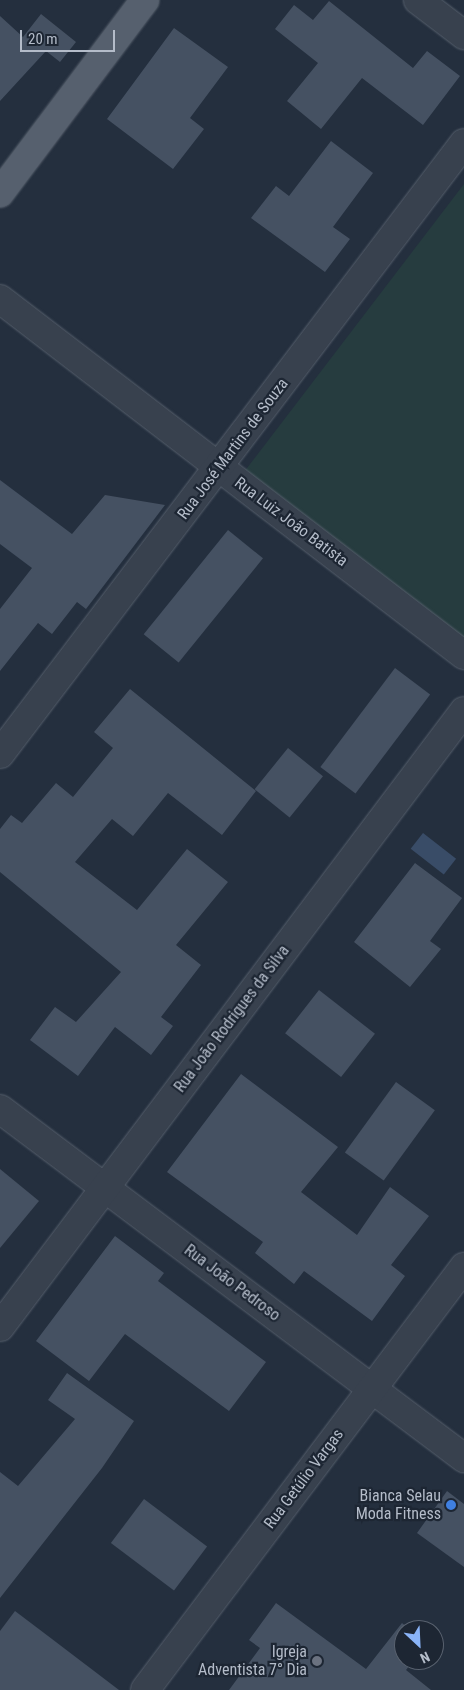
<!DOCTYPE html>
<meta charset="utf-8">
<style>
body{margin:0}
#map{position:relative;width:464px;height:1690px;overflow:hidden;background:#242f3e;font-family:"Roboto Condensed",sans-serif}
div>[style]{position:absolute}
[style*='--x']{left:calc(var(--x)*1px);top:calc(var(--y)*1px);width:calc(var(--w)*1px);rotate:calc(var(--a)*1deg)}
.green>*{inset:0;background:#263c3f}
.water>*{inset:0;background:#394c67;transform-origin:0 0}
.building>*{inset:0;background:#455162;transform-origin:0 0}
.roads{filter:drop-shadow(0 0 1px #565f6c) drop-shadow(0 0 1px #565f6c)}
.minor>*{height:28px;margin:-14px;padding:0 14px;transform-origin:14px;border-radius:14px;background:#38414e}
.major>*{height:28px;margin:-14px;padding:0 14px;transform-origin:14px;border-radius:14px;background:#56606e}
.dots>*{width:14px;height:14px;translate:-50% -50%;box-sizing:border-box;border:2px solid #1d2633;border-radius:50%}
span{translate:-50% -50%;white-space:nowrap;text-align:center;line-height:1.15;-webkit-text-stroke:4.5px #1d2633;paint-order:stroke}
.street-label{font-size:16px;color:#b4bcc9}
.poi-label{font-size:16px;color:#b4bcc9}
.right{translate:-100% -50%;text-align:right}
.north{position:absolute;left:394px;top:1620px;width:50px;height:50px;box-sizing:border-box;background:#1d2633;border:1px solid #59626f;border-radius:50%;rotate:155deg;font-size:14px;font-weight:700;line-height:20px;text-align:center;color:#b4bcc9}
.north::after{content:'';display:block;margin:auto;width:18px;height:22px;background:#8ab4f8;clip-path:polygon(50% 0,100% 100%,50% 72%,0 100%)}
.scale{position:absolute;left:20px;top:30px;width:95px;height:22px;box-sizing:border-box;border:2px solid #b4bcc9;border-top:0;padding-left:6px;font-size:15px;line-height:18px;white-space:nowrap;color:#b4bcc9;-webkit-text-stroke:4px #1d2633;paint-order:stroke}
</style>
<div id="map">
<div class="green">
<div style="clip-path:polygon(464px 184px,464px 645px,241px 476px)"></div>
</div>
<div class="water">
<div style="left:423px;top:833px;width:42px;height:20px;rotate:38deg"></div>
</div>
<div class="building">
<div style="clip-path:polygon(329px 1px,413px 68px,427px 51px,460px 76px,423px 125px,362px 78px,321px 129px,287px 101px,318px 63px,275px 29px,294px 5px,313px 20px)"></div>
<div style="clip-path:polygon(41px 14px,76px 42px,60px 62px,46px 51px,0 101px,0 16px,23px 37px)"></div>
<div style="clip-path:polygon(174px 28px,228px 67px,190px 118px,204px 129px,173px 169px,107px 119px)"></div>
<div style="clip-path:polygon(331px 141px,373px 173px,333px 227px,350px 239px,325px 272px,251px 218px,276px 186px,289px 196px)"></div>
<div style="clip-path:polygon(0 480px,72px 534px,105px 495px,165px 505px,86px 609px,77px 602px,52px 634px,38px 623px,0 671px,0 609px,32px 568px,0 544px)"></div>
<div style="left:228px;top:530px;width:45px;height:134px;rotate:39deg"></div>
<div style="left:395px;top:668px;width:44px;height:124px;rotate:37deg"></div>
<div style="clip-path:polygon(130px 689px,256px 791px,222px 835px,168px 793px,133px 836px,112px 819px,75px 862px,137px 910px,187px 849px,228px 882px,176px 945px,201px 965px,161px 1017px,173px 1026px,151px 1055px,115px 1027px,78px 1076px,30px 1040px,55px 1007px,76px 1022px,121px 972px,0 872px,0 829px,11px 815px,22px 823px,56px 783px,73px 797px,113px 748px,94px 732px)"></div>
<div style="left:288px;top:748px;width:45px;height:53px;rotate:39deg"></div>
<div style="clip-path:polygon(415px 863px,462px 898px,430px 941px,441px 949px,410px 987px,354px 942px)"></div>
<div style="left:319px;top:990px;width:71px;height:55px;rotate:38deg"></div>
<div style="clip-path:polygon(241px 1074px,338px 1147px,301px 1192px,357px 1235px,390px 1187px,429px 1216px,391px 1265px,405px 1276px,372px 1321px,304px 1271px,294px 1284px,255px 1253px,263px 1242px,167px 1172px)"></div>
<div style="left:396px;top:1082px;width:48px;height:87px;rotate:36deg"></div>
<div style="clip-path:polygon(0 1169px,39px 1201px,0 1248px)"></div>
<div style="clip-path:polygon(115px 1236px,164px 1273px,158px 1281px,266px 1362px,229px 1411px,125px 1334px,89px 1381px,36px 1341px)"></div>
<div style="clip-path:polygon(67px 1373px,134px 1421px,102px 1468px,0 1598px,0 1472px,18px 1486px,75px 1419px,48px 1400px)"></div>
<div style="clip-path:polygon(447px 1491px,464px 1504px,464px 1567px,417px 1533px)"></div>
<div style="left:144px;top:1499px;width:79px;height:55px;rotate:37deg"></div>
<div style="clip-path:polygon(276px 1603px,366px 1669px,402px 1623px,410px 1630px,404px 1630px,404px 1660px,414px 1660px,406px 1670px,431px 1690px,229px 1690px,260px 1648px,249px 1640px)"></div>
<div style="clip-path:polygon(15px 1611px,52px 1639px,119px 1690px,0 1690px,0 1631px)"></div>
</div>
<div class="roads">
<div class="minor">
<div style="--x:418;--y:0;--w:58;--a:37.3"></div>
<div style="--x:0;--y:299;--w:585;--a:37.5"></div>
<div style="--x:0;--y:754;--w:767;--a:-52.79"></div>
<div style="--x:0;--y:1109;--w:581;--a:36.95"></div>
<div style="--x:0;--y:1327;--w:771;--a:-53.01"></div>
<div style="--x:145;--y:1690;--w:530;--a:-52.98"></div>
</div>
<div class="major">
<div style="--x:0;--y:193;--w:241;--a:-53.1"></div>
</div>
</div>
<div class="dots">
<div style="left:451px;top:1505px;background:#3f7fe0"></div>
<div style="left:317px;top:1661px;background:#6b7280"></div>
</div>
<div class="street-label">
<span style="left:233px;top:449px;rotate:-53deg">Rua José Martins de Souza</span>
<span style="left:291px;top:522px;rotate:37deg">Rua Luiz João Batista</span>
<span style="left:232px;top:1019px;rotate:-53deg">Rua João Rodrigues da Silva</span>
<span style="left:232px;top:1283px;rotate:37deg">Rua João Pedroso</span>
<span style="left:304px;top:1479px;rotate:-53deg">Rua Getúlio Vargas</span>
</div>
<div class="poi-label">
<span class="right" style="left:441px;top:1505px">Bianca Selau<br>Moda Fitness</span>
<span class="right" style="left:307px;top:1661px">Igreja<br>Adventista 7° Dia</span>
</div>
<div class="north">N</div>
<div class="scale">20 m</div>
</div>
